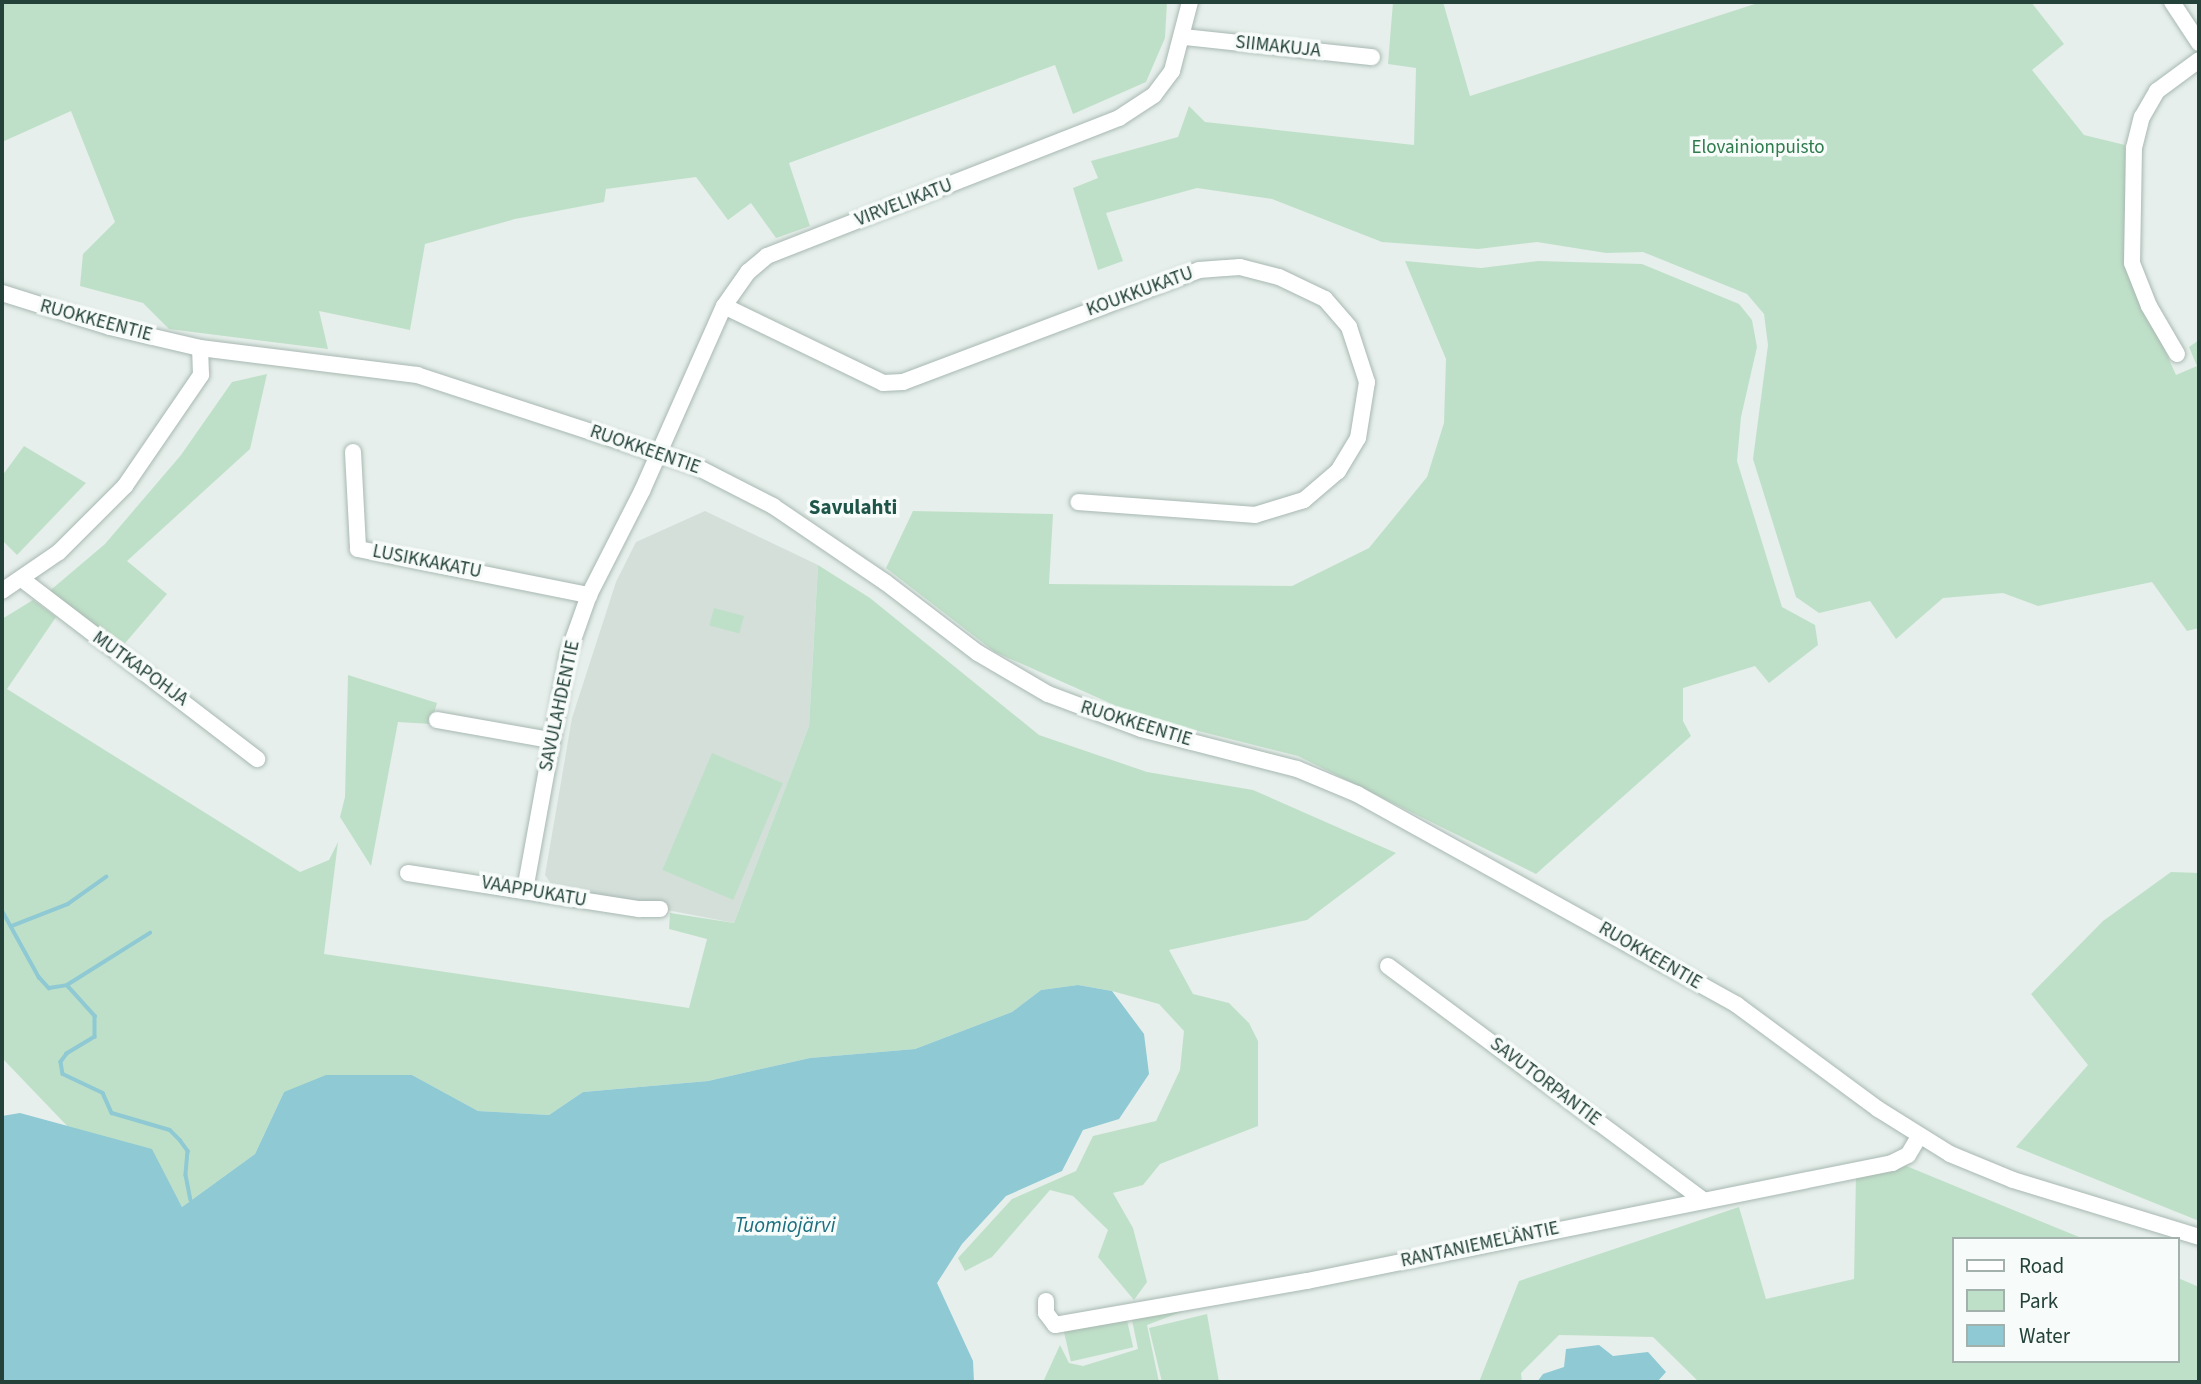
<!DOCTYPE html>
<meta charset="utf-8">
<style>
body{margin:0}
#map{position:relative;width:2201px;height:1384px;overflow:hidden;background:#e6efeb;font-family:"Source Sans 3",sans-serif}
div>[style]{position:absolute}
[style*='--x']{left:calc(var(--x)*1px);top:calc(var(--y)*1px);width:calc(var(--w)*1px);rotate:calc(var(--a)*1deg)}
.built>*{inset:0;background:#d4dfda}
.green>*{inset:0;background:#bfe0c8;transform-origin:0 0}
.water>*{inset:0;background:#8ec9d4}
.stream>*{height:3.5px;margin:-1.75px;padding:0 1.75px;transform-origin:1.75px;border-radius:1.75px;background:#8ec9d4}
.roads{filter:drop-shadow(0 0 2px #a8b8b2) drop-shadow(0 0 2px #a8b8b2)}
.minor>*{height:16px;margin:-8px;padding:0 8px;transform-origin:8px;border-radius:8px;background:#fff}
span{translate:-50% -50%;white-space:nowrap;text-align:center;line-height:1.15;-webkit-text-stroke:7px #f7fbf9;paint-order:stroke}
.street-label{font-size:19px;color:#24423a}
.park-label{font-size:19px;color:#2d7a4b}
.neighbourhood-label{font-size:21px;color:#1f5548;font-weight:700}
.water-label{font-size:21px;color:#1c6f80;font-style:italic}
.frame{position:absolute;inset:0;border:4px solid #24423a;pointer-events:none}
.legend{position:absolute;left:1952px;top:1237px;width:228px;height:126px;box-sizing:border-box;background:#f7fbf9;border:2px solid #a3b1ad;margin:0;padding:9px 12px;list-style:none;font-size:21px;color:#24423a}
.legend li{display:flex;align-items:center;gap:14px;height:35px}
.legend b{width:35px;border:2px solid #a3b1ad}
</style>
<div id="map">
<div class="built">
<div style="clip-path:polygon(705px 511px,818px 565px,809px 726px,734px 923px,554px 888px,545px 875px,572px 718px,616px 582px,636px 542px)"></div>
</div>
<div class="green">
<div style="clip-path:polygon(2px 2px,1167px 2px,1165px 38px,1146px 82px,1073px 114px,1055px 65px,789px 163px,810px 226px,776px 238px,751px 203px,728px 220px,696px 177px,606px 189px,604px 202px,515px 219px,425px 244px,410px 330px,319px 311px,328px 349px,169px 329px,143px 303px,80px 286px,83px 254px,115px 222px,71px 111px,2px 142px)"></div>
<div style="clip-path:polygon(1393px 2px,1443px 2px,1470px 96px,1761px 2px,2031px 2px,2064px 44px,2032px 70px,2084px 135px,2125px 145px,2126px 265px,2176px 375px,2197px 366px,2189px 347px,2199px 340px,2199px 628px,2187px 631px,2152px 582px,2038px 606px,2003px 593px,1943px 598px,1896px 639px,1870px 601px,1819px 613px,1796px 597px,1753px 459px,1768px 345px,1764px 314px,1747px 294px,1643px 252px,1606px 253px,1537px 242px,1478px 249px,1382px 242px,1272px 199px,1197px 188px,1106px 213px,1123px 261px,1098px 270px,1073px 188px,1098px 178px,1091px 161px,1178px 137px,1189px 106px,1205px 122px,1414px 145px,1416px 68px,1388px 64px)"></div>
<div style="clip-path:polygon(1405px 261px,1481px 268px,1538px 261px,1642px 264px,1739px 304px,1752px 320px,1757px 347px,1741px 417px,1737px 461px,1782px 607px,1815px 625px,1818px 645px,1769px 683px,1755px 666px,1683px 688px,1683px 721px,1691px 736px,1536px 874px,1298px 756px,1139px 716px,995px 652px,886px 568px,913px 511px,1053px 514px,1049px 584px,1292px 586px,1369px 548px,1427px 477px,1444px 423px,1446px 359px)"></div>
<div style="clip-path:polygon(267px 374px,250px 449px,127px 561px,167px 594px,121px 648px,46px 594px,105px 544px,181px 455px,232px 382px)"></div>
<div style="clip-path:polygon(24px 446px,86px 483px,17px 555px,2px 540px,2px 476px)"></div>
<div style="clip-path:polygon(818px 565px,870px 598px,1039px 735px,1147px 772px,1253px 790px,1396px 853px,1307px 920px,1169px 950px,1193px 994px,1229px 1003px,1249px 1023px,1258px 1041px,1258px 1126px,1160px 1164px,1143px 1185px,1113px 1193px,1133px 1228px,1147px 1282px,1134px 1300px,1098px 1257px,1108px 1230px,1073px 1196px,1050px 1190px,992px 1257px,965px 1271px,958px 1258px,1012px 1199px,1076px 1171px,1093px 1136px,1156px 1121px,1180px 1070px,1184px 1031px,1159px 1004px,1112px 991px,1078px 985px,1041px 990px,1012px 1012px,915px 1049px,810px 1058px,708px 1081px,583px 1092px,549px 1115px,478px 1111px,412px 1075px,284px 1092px,255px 1154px,182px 1207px,152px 1150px,72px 1131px,2px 1058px,2px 619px,33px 600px,56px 617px,7px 689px,300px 872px,329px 860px,338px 842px,324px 954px,689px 1008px,707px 939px,669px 929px,670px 913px,734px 923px,809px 726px)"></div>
<div style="left:714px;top:608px;width:31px;height:18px;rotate:15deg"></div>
<div style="clip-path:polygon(348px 675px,437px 703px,431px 724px,398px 722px,371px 866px,340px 817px,345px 797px)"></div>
<div style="left:712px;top:753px;width:77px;height:127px;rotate:23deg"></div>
<div style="clip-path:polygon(2171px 872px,2199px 873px,2199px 1221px,2016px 1147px,2088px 1065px,2031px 994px,2103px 921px)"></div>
<div style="clip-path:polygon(1899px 1163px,2084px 1239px,1954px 1239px,1954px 1361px,2178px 1361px,2178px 1278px,2199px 1287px,2199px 1382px,1699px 1382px,1653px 1337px,1559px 1335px,1521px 1373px,1522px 1382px,1479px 1382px,1519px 1281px,1739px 1207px,1766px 1299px,1854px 1279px,1856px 1175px)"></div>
<div style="clip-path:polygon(1199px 1305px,1147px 1325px,1159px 1382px,1043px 1382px,1060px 1345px,1069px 1363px,1083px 1366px,1138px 1349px,1132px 1320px)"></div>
<div style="clip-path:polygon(1207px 1314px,1219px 1382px,1162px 1382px,1149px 1328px)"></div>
<div style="left:1126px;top:1316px;width:32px;height:64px;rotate:77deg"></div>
</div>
<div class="water">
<div style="clip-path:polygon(1078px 985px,1112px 991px,1144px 1034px,1149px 1074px,1119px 1119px,1083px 1130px,1062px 1171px,1006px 1196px,962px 1244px,937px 1283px,973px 1361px,974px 1382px,2px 1382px,2px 1116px,20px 1113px,152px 1149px,182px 1207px,255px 1154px,284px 1092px,326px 1075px,412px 1075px,478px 1111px,549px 1115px,583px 1092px,708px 1081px,810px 1058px,915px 1049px,1012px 1012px,1041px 990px)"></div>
<div style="clip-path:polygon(1599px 1345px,1613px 1356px,1648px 1352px,1666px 1372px,1657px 1382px,1537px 1382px,1543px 1374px,1564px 1367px,1566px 1349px)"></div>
</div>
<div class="stream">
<div style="--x:2;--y:910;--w:77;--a:61.1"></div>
<div style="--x:39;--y:977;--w:15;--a:48"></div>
<div style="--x:49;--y:988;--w:18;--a:-9"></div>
<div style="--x:67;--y:985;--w:42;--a:47.9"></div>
<div style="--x:95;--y:1016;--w:21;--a:90"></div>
<div style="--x:95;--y:1037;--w:33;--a:149"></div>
<div style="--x:67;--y:1054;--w:10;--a:127"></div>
<div style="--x:61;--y:1062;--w:12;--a:81"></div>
<div style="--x:63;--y:1074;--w:44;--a:25.4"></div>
<div style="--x:103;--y:1093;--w:22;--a:66"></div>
<div style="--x:112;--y:1113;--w:60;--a:16.3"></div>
<div style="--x:170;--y:1130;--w:14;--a:45"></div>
<div style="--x:180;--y:1140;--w:14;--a:54"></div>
<div style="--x:188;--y:1151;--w:24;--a:95"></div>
<div style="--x:186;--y:1175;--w:25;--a:79"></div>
<div style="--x:12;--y:926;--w:60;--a:-21.4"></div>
<div style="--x:68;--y:904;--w:47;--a:-35.4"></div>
<div style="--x:67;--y:985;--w:98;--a:-32.1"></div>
</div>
<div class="roads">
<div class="minor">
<div style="--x:2172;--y:2;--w:49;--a:56.6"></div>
<div style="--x:1184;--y:37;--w:189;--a:6.1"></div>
<div style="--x:2;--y:293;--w:113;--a:17.5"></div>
<div style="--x:110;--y:327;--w:92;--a:13.1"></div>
<div style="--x:200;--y:348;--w:219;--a:7.1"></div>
<div style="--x:417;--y:375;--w:290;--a:18.1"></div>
<div style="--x:693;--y:465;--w:90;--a:27.1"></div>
<div style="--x:773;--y:506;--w:135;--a:34.2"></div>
<div style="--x:885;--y:582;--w:117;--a:37.4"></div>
<div style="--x:978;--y:653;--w:81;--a:30.4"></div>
<div style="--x:1048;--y:694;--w:99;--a:20.6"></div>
<div style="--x:1141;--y:729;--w:161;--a:14.4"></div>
<div style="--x:1297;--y:769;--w:65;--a:22.6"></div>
<div style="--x:1357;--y:794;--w:435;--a:29"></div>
<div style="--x:1737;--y:1005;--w:175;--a:36.4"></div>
<div style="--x:1878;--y:1109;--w:85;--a:32"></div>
<div style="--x:1950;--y:1154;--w:68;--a:22.4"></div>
<div style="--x:2013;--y:1180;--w:195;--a:17"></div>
<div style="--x:724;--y:306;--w:177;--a:25.8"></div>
<div style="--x:883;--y:383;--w:20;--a:-3"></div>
<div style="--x:903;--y:382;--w:316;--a:-20.7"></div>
<div style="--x:1199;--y:270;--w:41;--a:-4.2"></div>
<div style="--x:1240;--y:267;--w:40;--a:14.4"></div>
<div style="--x:1279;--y:277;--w:51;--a:25.6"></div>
<div style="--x:1325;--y:299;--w:37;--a:49"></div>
<div style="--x:1349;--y:327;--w:58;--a:71.9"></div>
<div style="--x:1367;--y:382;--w:57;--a:99.1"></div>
<div style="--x:1358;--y:438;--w:39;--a:121"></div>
<div style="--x:1338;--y:471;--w:45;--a:139.5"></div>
<div style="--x:1304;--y:500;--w:51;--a:163"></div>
<div style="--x:1255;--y:515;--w:177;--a:-175.8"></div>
<div style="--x:2177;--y:354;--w:56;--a:-120.3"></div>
<div style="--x:2149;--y:306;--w:46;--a:-111.6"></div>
<div style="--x:2132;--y:263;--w:115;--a:-89"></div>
<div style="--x:2134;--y:148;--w:32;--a:-76"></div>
<div style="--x:2142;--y:117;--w:30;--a:-60"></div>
<div style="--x:2157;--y:91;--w:52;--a:-36.4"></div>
<div style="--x:353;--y:452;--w:97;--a:87"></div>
<div style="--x:358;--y:549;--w:236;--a:11.3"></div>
<div style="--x:23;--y:580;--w:295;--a:37.4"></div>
<div style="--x:2;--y:591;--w:69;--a:-34.4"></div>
<div style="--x:59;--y:552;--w:93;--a:-45"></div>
<div style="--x:125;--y:486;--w:135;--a:-55.6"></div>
<div style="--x:201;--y:375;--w:27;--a:-92"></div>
<div style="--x:437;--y:720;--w:116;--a:10"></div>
<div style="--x:408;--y:873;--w:234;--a:8.9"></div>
<div style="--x:639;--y:909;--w:21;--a:0"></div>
<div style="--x:525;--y:890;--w:240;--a:-79.7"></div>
<div style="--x:568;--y:654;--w:63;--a:-70.4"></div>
<div style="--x:589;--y:595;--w:117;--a:-63"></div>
<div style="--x:642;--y:491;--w:202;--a:-66.1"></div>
<div style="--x:724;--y:306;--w:42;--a:-54.8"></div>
<div style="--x:748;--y:272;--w:25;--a:-40"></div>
<div style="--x:767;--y:256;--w:378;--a:-21.4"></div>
<div style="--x:1119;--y:118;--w:42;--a:-33.3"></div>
<div style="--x:1154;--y:95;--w:30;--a:-53"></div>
<div style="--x:1172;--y:71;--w:71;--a:-75.4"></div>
<div style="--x:1388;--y:966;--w:391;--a:36.6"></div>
<div style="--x:1046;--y:1301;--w:12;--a:90"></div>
<div style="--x:1046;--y:1313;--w:15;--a:53"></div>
<div style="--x:1055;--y:1325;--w:256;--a:-9.9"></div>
<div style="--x:1307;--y:1281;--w:597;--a:-11.4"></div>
<div style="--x:1892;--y:1163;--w:18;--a:-27"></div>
<div style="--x:1908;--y:1155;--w:21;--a:-59"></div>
</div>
</div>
<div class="street-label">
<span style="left:1278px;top:47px;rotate:6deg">SIIMAKUJA</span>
<span style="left:904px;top:203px;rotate:-21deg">VIRVELIKATU</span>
<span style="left:1140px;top:292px;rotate:-20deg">KOUKKUKATU</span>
<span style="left:96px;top:321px;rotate:15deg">RUOKKEENTIE</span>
<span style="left:645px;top:450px;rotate:19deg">RUOKKEENTIE</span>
<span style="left:427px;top:562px;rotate:11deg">LUSIKKAKATU</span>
<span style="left:140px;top:669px;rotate:36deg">MUTKAPOHJA</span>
<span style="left:560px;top:706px;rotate:-78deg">SAVULAHDENTIE</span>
<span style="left:1136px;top:724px;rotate:17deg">RUOKKEENTIE</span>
<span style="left:534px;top:892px;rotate:10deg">VAAPPUKATU</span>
<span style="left:1650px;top:956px;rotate:30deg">RUOKKEENTIE</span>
<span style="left:1545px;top:1082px;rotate:37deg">SAVUTORPANTIE</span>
<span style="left:1480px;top:1245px;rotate:-12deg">RANTANIEMELÄNTIE</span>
</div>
<div class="park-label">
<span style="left:1758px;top:148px">Elovainionpuisto</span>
</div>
<div class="neighbourhood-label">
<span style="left:853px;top:507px">Savulahti</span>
</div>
<div class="water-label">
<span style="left:785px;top:1225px">Tuomiojärvi</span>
</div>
<div class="frame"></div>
<ul class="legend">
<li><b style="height:9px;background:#fff"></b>Road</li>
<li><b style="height:19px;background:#bfe0c8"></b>Park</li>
<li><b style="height:19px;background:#8ec9d4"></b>Water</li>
</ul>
</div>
